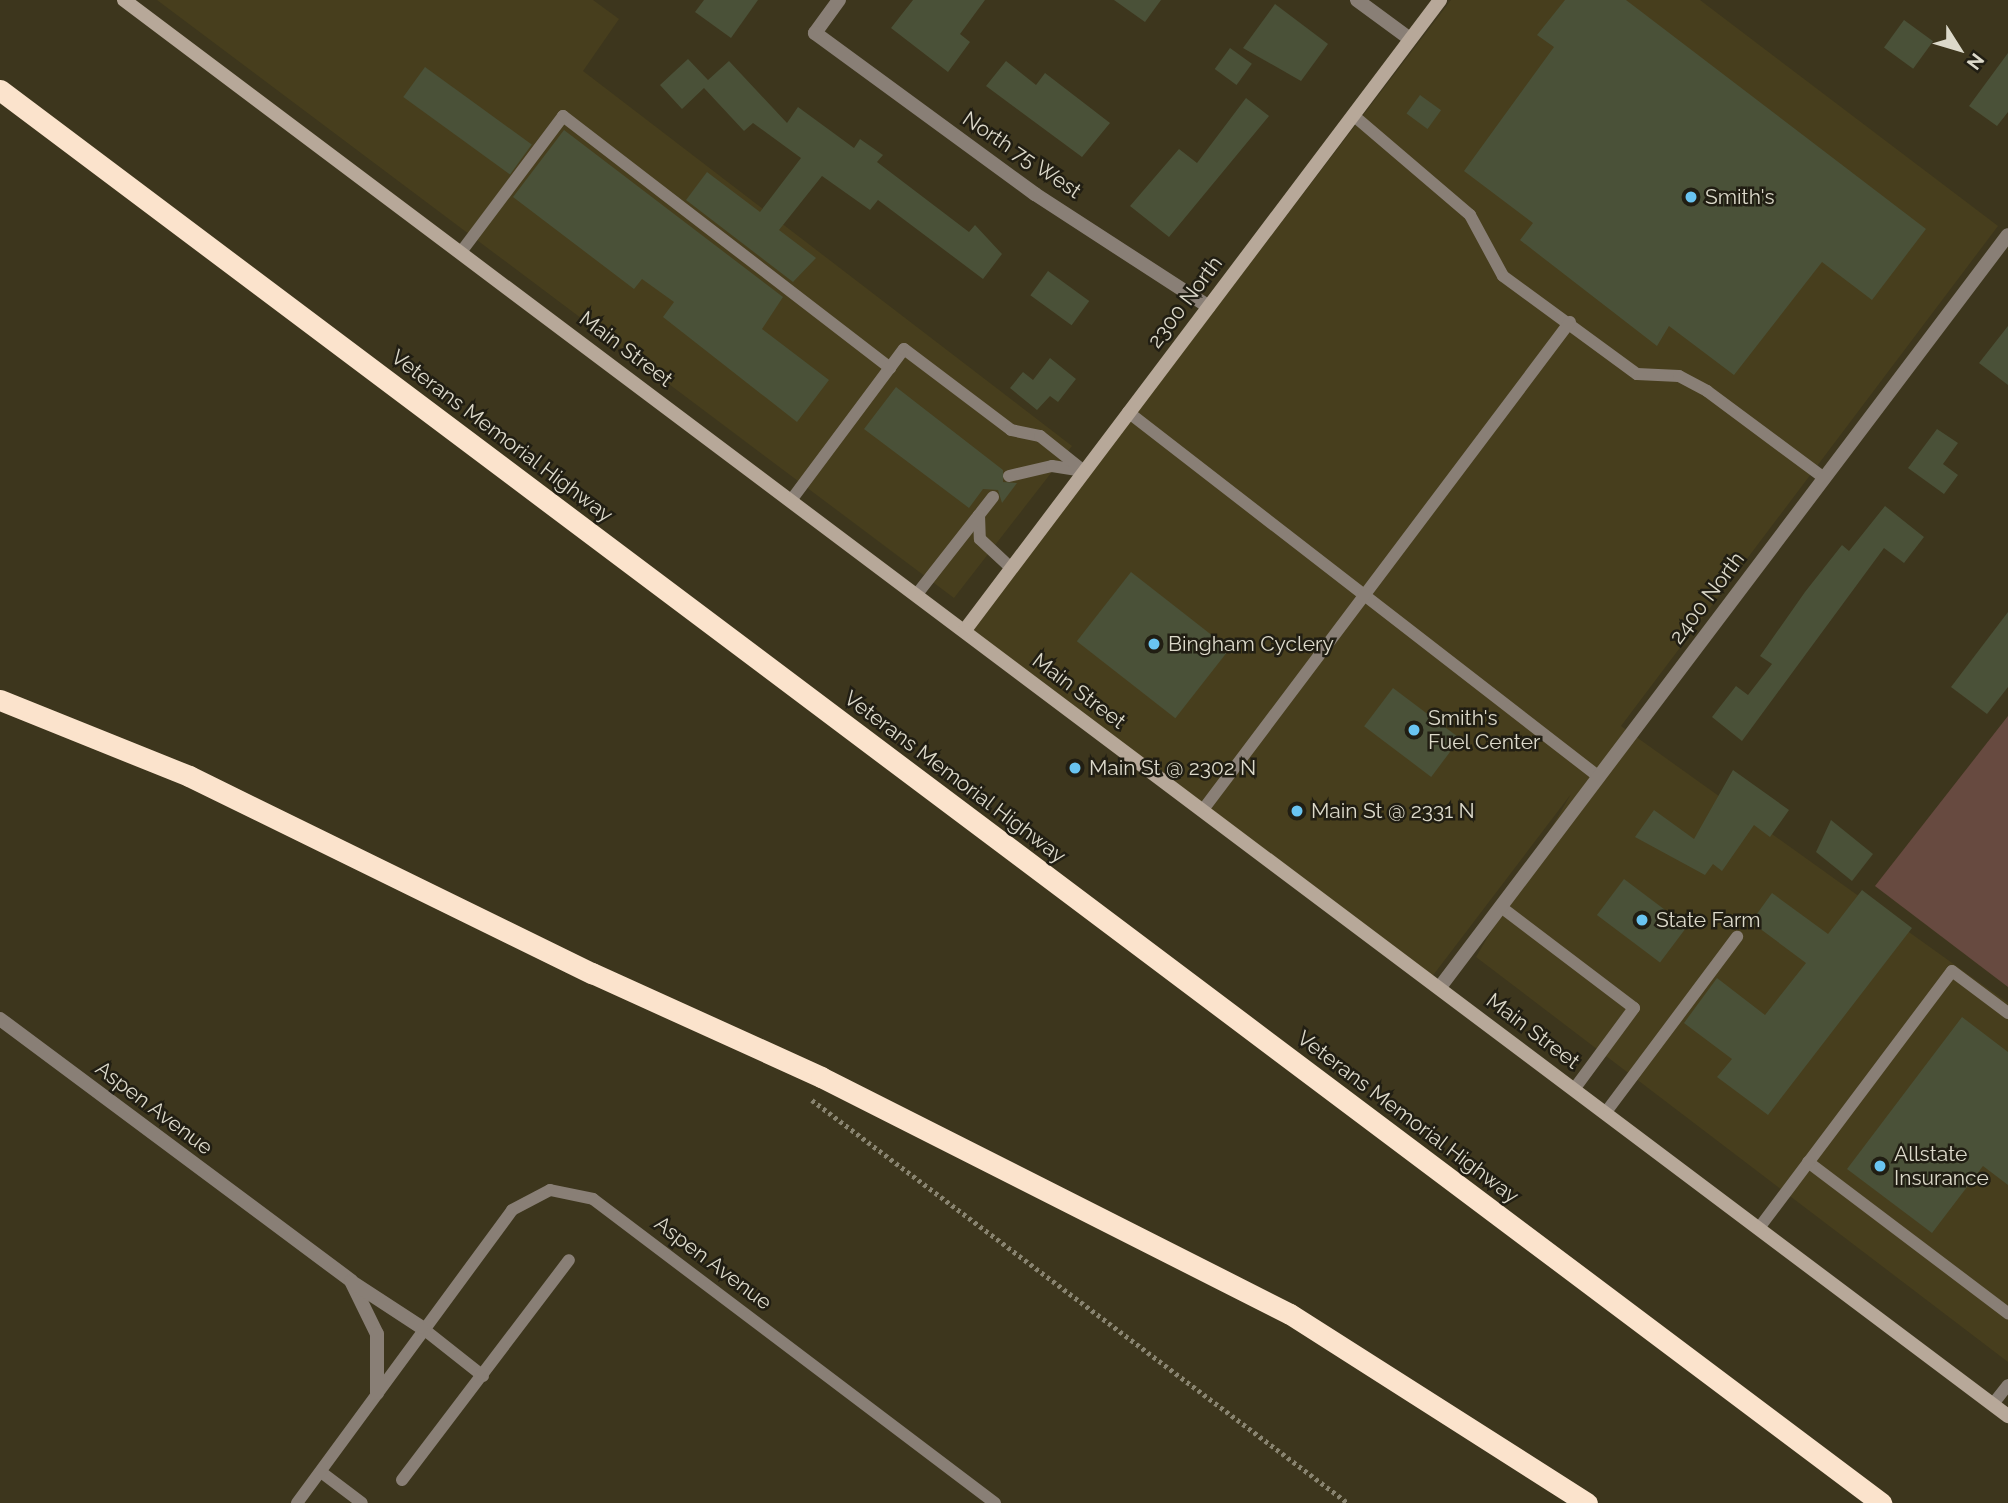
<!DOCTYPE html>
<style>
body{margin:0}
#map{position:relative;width:2008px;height:1503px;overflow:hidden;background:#3d361d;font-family:Raleway,sans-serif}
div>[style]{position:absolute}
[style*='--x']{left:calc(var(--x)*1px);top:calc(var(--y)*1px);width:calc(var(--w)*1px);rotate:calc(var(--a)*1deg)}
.built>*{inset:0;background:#473e1d}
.green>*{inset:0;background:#674a40}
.building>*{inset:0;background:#4a5138;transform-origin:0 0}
.path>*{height:4.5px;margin-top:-2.25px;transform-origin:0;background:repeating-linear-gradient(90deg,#898470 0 3.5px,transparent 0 7px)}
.lane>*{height:12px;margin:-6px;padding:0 6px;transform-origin:6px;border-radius:6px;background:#897f76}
.street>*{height:14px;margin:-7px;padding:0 7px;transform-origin:7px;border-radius:7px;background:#897f76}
.secondary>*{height:14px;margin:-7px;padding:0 7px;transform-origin:7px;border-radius:7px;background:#b7a899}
.highway>*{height:21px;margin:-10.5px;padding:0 10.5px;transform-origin:10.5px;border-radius:10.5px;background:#fbe3cc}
.dots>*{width:19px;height:19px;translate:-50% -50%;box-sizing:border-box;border:4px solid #211e13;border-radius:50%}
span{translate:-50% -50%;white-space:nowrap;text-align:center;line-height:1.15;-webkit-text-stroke:5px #211e13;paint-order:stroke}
.street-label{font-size:21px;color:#dcd9ca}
.poi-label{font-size:21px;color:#dcd9ca}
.left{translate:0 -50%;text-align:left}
.north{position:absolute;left:1924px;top:14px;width:70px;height:70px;-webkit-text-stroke:5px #211e13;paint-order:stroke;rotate:127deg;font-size:19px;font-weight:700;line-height:28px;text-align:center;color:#dcd9ca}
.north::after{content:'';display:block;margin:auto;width:24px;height:32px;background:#dcd9ca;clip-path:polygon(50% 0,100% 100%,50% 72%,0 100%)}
</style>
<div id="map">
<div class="built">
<div style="clip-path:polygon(157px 0,593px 0,619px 19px,583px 71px,1072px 446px,954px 598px)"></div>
<div style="clip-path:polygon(1451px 0,1700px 0,1998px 226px,1621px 726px,2008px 1003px,2008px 1362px,1476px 957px,1571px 794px,1431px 978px,969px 632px)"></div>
</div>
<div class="green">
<div style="clip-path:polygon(2008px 716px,2008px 987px,1875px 886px)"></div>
</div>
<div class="building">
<div style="clip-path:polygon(704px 0,758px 0,731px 38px,695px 12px)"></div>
<div style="clip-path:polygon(913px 0,985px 0,960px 34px,970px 42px,948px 72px,891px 28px)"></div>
<div style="clip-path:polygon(1114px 0,1161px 0,1145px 22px)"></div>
<div style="clip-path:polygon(1565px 0,1626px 0,1926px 229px,1872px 300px,1822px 262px,1734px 375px,1669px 326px,1657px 346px,1520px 240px,1533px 223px,1464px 171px,1554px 47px,1537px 35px)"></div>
<div style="clip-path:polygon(1275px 4px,1328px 44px,1301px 81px,1243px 48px)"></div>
<div style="left:1904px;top:20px;width:36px;height:34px;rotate:36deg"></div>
<div style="left:1230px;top:48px;width:27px;height:26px;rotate:36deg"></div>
<div style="clip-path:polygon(2008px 53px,2008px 112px,1997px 126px,1969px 106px)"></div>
<div style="clip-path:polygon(688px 59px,708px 80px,729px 61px,787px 123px,798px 107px,854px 148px,860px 139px,883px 155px,877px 162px,969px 232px,975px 225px,1002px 254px,983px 279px,878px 200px,870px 210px,822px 176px,779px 230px,816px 258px,793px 282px,686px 200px,707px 172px,760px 212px,801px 158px,753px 123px,744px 131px,704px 88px,682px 109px,660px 85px)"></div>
<div style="clip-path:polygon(1006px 61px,1036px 85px,1045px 73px,1110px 123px,1082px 157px,986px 86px)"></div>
<div style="left:425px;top:67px;width:132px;height:37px;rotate:36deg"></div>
<div style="left:1420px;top:95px;width:26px;height:23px;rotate:36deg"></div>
<div style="clip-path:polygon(1246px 98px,1269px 116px,1169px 237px,1130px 206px,1179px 149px,1197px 163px)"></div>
<div style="clip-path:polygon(564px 130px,783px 297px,762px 329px,829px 380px,797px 422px,663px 317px,674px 302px,642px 279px,634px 289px,513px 197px)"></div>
<div style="left:1048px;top:271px;width:51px;height:30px;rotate:36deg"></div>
<div style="clip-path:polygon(2008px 326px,2008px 385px,1979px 363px)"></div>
<div style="clip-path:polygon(1050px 358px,1076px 379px,1058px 402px,1050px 396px,1037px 410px,1010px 388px,1023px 372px,1033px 380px)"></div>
<div style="clip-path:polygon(896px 387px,1003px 470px,1003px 482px,1017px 483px,1002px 503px,998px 490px,983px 489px,969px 508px,864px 429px)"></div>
<div style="clip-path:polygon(1937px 429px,1958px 443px,1943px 464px,1958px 475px,1944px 494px,1908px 468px)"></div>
<div style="clip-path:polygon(1885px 506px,1924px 537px,1904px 563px,1884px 548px,1742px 741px,1712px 717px,1736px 686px,1748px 695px,1772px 664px,1760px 656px,1805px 592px,1842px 545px,1849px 551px)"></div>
<div style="left:1131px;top:572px;width:125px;height:88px;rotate:38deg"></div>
<div style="clip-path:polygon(2008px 612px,2008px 687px,1987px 714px,1951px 687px)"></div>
<div style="left:1393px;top:688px;width:84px;height:48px;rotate:37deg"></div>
<div style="clip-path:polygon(1733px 770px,1789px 810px,1770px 837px,1754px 825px,1722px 871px,1713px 864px,1705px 875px,1635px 837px,1654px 810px,1694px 839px)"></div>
<div style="clip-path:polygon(1831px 820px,1873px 854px,1852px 881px,1816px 852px)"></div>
<div style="left:1624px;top:879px;width:79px;height:45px;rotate:37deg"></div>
<div style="clip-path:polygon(1862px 890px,1912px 928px,1768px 1115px,1717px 1077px,1732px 1059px,1684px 1023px,1717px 978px,1765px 1015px,1806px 963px,1751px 922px,1772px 893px,1828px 934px)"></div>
<div style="clip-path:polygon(1962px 1017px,2008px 1052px,2008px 1185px,1983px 1166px,1932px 1233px,1847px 1169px)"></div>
</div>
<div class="path">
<div style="--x:812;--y:1100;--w:671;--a:36.94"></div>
</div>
<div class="lane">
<div style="--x:1353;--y:115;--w:154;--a:40.5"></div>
<div style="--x:1470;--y:215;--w:69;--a:61.6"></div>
<div style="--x:1503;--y:276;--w:166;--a:36.2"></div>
<div style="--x:1637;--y:374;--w:42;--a:2.7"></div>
<div style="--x:1679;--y:376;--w:32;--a:28"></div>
<div style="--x:1707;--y:391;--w:146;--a:36.6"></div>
<div style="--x:461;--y:252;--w:170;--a:-53.1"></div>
<div style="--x:563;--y:116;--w:413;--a:37.6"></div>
<div style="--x:1128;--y:412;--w:596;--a:37.77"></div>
<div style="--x:1009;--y:476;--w:44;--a:-13.1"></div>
<div style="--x:1052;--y:466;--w:32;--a:9"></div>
<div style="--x:993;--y:497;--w:23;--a:128"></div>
<div style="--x:979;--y:515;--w:24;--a:88"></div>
<div style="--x:980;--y:539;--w:42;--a:43.1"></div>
<div style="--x:792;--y:499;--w:187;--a:-53.3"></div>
<div style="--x:904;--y:349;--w:134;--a:37.1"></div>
<div style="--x:1011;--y:430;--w:30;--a:12"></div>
<div style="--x:1040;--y:436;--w:56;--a:38.5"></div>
<div style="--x:917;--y:594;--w:100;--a:-51.9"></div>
<div style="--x:1202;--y:811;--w:612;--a:-53.04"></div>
<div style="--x:1501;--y:907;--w:167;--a:37.2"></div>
<div style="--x:1634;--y:1008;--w:99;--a:126.4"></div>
<div style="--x:1606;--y:1112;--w:219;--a:-53.2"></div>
<div style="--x:1808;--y:1162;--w:251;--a:37.1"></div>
<div style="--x:1759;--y:1228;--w:321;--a:-53.1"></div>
<div style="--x:1952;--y:971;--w:70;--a:36.9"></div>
<div style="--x:421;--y:1327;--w:79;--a:38.3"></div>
<div style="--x:1993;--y:1404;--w:24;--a:-52"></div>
<div style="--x:321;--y:1472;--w:51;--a:37.1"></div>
<div style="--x:402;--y:1480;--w:276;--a:-52.8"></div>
<div style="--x:297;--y:1503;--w:363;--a:-53.7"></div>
<div style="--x:512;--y:1210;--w:43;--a:-27.8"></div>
<div style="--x:550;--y:1190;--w:44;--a:11.8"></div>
<div style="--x:593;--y:1199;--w:504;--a:37.1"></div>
</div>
<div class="street">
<div style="--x:839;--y:0;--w:41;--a:126"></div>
<div style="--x:815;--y:33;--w:273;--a:36.2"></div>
<div style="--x:1035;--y:194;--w:207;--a:33"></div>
<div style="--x:1357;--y:0;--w:66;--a:36.3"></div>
<div style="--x:1440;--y:987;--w:942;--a:-52.94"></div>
<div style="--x:0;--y:1019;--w:438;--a:36.7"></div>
<div style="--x:351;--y:1281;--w:59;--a:63.9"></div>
<div style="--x:377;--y:1334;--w:59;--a:90"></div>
<div style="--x:352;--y:1282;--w:82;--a:33.1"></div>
</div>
<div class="secondary">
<div style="--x:124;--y:0;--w:2357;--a:36.93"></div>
<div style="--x:965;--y:630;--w:789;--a:-52.98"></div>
</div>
<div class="highway">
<div style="--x:0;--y:90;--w:2353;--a:36.91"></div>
<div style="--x:0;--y:700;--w:204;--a:21.9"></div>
<div style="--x:189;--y:776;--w:449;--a:26.1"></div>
<div style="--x:592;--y:973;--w:252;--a:24.4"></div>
<div style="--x:821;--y:1077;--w:525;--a:26.81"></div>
<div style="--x:1290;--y:1314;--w:352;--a:32.5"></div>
</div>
<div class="dots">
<div style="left:1691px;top:197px;background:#69c4f1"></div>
<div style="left:1154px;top:644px;background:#69c4f1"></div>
<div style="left:1414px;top:730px;background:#69c4f1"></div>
<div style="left:1075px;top:768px;background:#69c4f1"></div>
<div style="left:1297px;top:811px;background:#69c4f1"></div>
<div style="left:1642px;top:920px;background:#69c4f1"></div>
<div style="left:1880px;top:1166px;background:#69c4f1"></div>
</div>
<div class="street-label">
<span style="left:1022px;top:155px;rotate:34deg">North 75 West</span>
<span style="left:1185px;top:302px;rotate:-53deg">2300 North</span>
<span style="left:626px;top:349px;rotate:37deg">Main Street</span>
<span style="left:502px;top:436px;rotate:37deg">Veterans Memorial Highway</span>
<span style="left:1707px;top:598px;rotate:-53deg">2400 North</span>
<span style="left:1079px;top:691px;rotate:37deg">Main Street</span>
<span style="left:955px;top:777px;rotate:37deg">Veterans Memorial Highway</span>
<span style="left:1533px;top:1031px;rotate:37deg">Main Street</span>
<span style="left:154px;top:1108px;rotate:37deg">Aspen Avenue</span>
<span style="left:1408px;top:1117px;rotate:37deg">Veterans Memorial Highway</span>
<span style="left:713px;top:1263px;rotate:37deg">Aspen Avenue</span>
</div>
<div class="poi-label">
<span class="left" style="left:1705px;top:197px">Smith's</span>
<span class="left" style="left:1168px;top:644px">Bingham Cyclery</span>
<span class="left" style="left:1428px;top:730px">Smith's<br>Fuel Center</span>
<span class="left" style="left:1089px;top:768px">Main St @ 2302 N</span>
<span class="left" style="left:1311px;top:811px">Main St @ 2331 N</span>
<span class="left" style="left:1656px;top:920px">State Farm</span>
<span class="left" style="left:1894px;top:1166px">Allstate<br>Insurance</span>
</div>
<div class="north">N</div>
</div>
